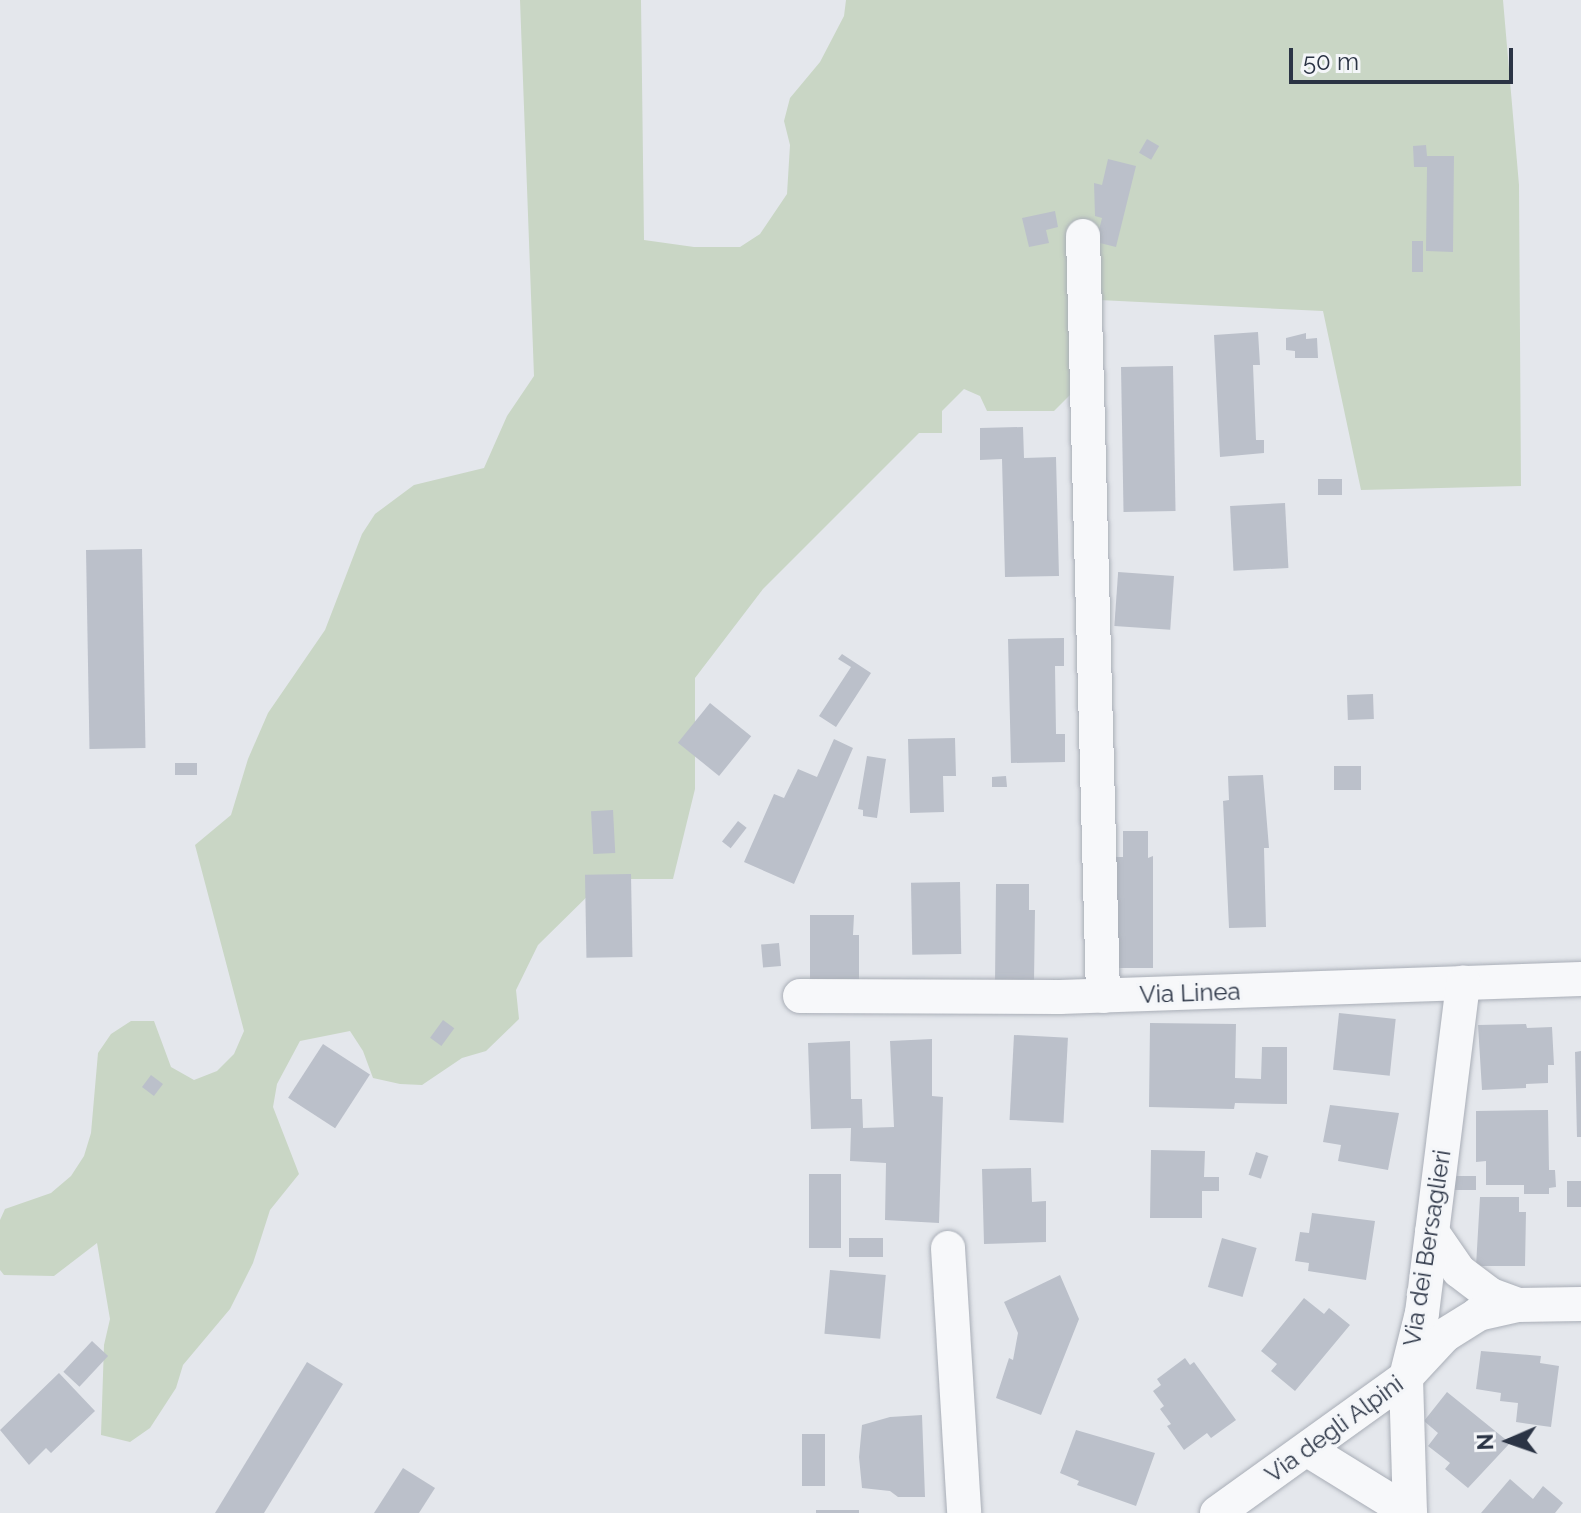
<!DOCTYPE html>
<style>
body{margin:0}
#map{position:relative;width:1581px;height:1513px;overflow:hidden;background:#e4e7ec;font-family:Raleway,sans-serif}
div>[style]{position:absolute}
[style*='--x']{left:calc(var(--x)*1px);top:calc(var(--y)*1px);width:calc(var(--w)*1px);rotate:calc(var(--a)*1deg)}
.green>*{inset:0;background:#c9d6c5}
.building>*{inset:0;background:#bbc0ca;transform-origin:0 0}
.roads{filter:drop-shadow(0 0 2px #a9aeb7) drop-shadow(0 0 2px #a9aeb7)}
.street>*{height:34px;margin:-17px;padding:0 17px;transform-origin:17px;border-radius:17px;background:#f7f8fa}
span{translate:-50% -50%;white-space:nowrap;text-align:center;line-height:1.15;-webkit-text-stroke:6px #f4f6f9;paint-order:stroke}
.street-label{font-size:24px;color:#2b3445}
.north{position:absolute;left:1469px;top:1401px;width:80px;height:80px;-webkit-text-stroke:6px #f4f6f9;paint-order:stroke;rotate:268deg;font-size:22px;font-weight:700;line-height:32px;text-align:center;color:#2b3445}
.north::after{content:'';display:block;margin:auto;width:28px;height:36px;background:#2b3445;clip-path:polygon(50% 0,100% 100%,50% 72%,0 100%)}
.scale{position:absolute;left:1289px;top:48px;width:224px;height:36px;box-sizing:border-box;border:4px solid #2b3445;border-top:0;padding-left:10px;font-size:24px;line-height:28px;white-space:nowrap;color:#2b3445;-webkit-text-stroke:6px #f4f6f9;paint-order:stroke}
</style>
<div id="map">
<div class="green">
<div style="clip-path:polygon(520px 0,641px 0,644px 240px,694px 247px,740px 247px,760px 234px,787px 194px,790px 145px,784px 121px,790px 98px,820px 62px,844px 16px,846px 0,1503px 0,1519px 185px,1521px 486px,1361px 490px,1323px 311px,1099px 300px,1076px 389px,1054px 411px,987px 411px,980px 396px,964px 389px,942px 411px,942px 433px,919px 433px,763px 589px,695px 678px,695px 789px,673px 879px,605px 879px,538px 945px,516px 990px,519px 1019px,486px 1051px,462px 1058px,422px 1085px,400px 1084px,373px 1078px,363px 1051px,350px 1031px,300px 1041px,277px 1084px,273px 1107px,299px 1174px,270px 1210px,253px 1263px,230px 1309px,183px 1365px,176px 1388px,150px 1428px,130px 1442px,101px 1435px,104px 1345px,110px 1319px,97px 1243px,54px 1276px,4px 1275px,0 1270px,0 1220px,5px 1209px,51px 1193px,71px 1176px,84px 1156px,91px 1133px,98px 1053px,111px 1034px,131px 1021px,154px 1021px,171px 1067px,194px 1080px,217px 1071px,234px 1054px,244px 1031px,195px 845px,231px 815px,248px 759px,268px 713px,325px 630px,362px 534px,375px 514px,414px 485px,484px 468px,507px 416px,534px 376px)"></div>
</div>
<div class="building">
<div style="left:1147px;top:139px;width:14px;height:16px;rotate:30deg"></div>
<div style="clip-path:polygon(1426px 145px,1427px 156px,1454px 156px,1453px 252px,1426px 251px,1427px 167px,1414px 167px,1413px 146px)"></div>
<div style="clip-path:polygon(1108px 159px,1136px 166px,1116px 247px,1096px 242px,1102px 218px,1095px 216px,1094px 183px,1102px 185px)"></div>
<div style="clip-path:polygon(1055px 211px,1058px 227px,1046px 230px,1049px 243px,1029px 247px,1022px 218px)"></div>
<div style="left:1412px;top:241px;width:11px;height:31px"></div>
<div style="clip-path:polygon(1258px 332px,1260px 365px,1253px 365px,1256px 440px,1264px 440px,1264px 453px,1220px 457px,1214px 335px)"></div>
<div style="clip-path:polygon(1306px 333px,1306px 339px,1317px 338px,1318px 358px,1295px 358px,1295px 351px,1286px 350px,1286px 338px)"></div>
<div style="left:1173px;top:366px;width:145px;height:52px;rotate:89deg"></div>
<div style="clip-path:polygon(1023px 427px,1024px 458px,1056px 457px,1059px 576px,1005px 577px,1002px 459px,980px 460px,980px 428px)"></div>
<div style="left:1342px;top:479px;width:16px;height:24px;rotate:90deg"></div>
<div style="left:1285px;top:503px;width:65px;height:55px;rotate:87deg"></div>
<div style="left:142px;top:549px;width:199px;height:56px;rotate:89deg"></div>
<div style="left:1174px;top:576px;width:54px;height:56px;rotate:94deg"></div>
<div style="clip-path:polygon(1064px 638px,1064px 666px,1055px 666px,1056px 734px,1065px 734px,1065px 762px,1011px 763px,1008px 639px)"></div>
<div style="clip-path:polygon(842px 654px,871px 673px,836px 727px,819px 716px,851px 667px,838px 659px)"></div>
<div style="left:1373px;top:694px;width:25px;height:26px;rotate:88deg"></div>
<div style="left:710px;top:703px;width:53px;height:51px;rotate:39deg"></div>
<div style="clip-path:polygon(955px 738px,956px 776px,943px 776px,944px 812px,910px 813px,908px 739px)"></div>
<div style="clip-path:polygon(834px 739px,853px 748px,794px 884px,744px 862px,774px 794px,784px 798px,798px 769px,817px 777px)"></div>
<div style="clip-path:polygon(867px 756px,886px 759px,877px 818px,863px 816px,863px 810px,858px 809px)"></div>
<div style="left:175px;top:763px;width:22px;height:12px"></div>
<div style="left:1334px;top:766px;width:27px;height:24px"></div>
<div style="clip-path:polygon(1263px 775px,1269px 848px,1264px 848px,1266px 927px,1229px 928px,1223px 801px,1229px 800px,1228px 776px)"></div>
<div style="clip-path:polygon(1006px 776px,1007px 787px,992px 787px,992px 777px)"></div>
<div style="left:613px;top:810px;width:43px;height:22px;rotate:87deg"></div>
<div style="left:738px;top:821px;width:11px;height:26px;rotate:38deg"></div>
<div style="clip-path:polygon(1123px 831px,1148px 831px,1148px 858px,1153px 856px,1153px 968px,1113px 968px,1116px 857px,1123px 857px)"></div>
<div style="left:631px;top:874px;width:83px;height:46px;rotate:89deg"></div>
<div style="left:960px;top:882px;width:72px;height:49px;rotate:89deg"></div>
<div style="clip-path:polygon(996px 884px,1029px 884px,1029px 910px,1035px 910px,1034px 982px,995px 983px)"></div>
<div style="clip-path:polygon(810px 915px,854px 915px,853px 935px,859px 935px,859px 987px,810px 986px)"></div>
<div style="left:779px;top:943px;width:23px;height:18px;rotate:85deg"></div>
<div style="left:1339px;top:1013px;width:57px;height:57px;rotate:6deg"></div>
<div style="left:443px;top:1020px;width:14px;height:22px;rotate:36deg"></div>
<div style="clip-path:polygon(1150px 1023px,1236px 1024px,1235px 1078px,1261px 1079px,1262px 1047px,1287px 1047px,1287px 1104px,1235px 1103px,1234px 1109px,1149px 1107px)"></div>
<div style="clip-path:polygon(1526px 1024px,1527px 1028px,1552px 1027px,1554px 1065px,1548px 1065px,1548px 1083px,1526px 1084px,1526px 1088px,1482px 1090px,1478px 1025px)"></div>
<div style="left:1014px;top:1035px;width:54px;height:85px;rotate:3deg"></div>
<div style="clip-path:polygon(932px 1039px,932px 1096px,943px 1097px,939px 1223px,885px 1220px,886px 1163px,850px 1161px,851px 1128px,811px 1129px,808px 1043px,850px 1041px,851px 1099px,862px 1099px,863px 1128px,894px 1127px,890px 1041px)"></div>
<div style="left:323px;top:1044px;width:56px;height:64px;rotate:33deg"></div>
<div style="clip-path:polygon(1581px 1051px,1581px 1137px,1577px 1137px,1575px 1052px)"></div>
<div style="left:151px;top:1075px;width:15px;height:15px;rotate:37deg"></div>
<div style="clip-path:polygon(1330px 1105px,1399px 1113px,1388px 1170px,1338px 1161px,1341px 1145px,1323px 1142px)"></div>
<div style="clip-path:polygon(1548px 1110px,1549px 1170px,1555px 1170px,1556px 1187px,1549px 1188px,1549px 1194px,1524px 1194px,1524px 1185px,1486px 1185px,1486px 1161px,1476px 1162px,1476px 1111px)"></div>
<div style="clip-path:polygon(1151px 1150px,1205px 1151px,1204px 1177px,1219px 1177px,1219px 1191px,1202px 1191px,1202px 1218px,1150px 1218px)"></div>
<div style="left:1256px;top:1152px;width:13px;height:24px;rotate:18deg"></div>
<div style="clip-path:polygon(1031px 1168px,1032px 1202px,1046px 1201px,1046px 1242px,984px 1244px,982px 1169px)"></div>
<div style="left:809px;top:1174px;width:32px;height:74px"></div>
<div style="left:1454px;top:1176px;width:22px;height:14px"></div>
<div style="left:1567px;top:1181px;width:14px;height:26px"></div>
<div style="clip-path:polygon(1480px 1197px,1519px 1197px,1519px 1212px,1526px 1212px,1525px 1266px,1476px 1266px)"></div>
<div style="clip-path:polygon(1312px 1213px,1375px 1221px,1366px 1280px,1308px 1271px,1309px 1263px,1295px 1261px,1300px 1232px,1309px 1233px)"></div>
<div style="left:883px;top:1238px;width:19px;height:34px;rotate:90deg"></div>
<div style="left:1222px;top:1238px;width:36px;height:51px;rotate:16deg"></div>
<div style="left:830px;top:1270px;width:56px;height:64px;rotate:5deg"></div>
<div style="clip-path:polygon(1060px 1275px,1079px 1319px,1041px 1415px,996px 1398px,1009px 1358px,1013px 1360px,1018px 1333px,1004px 1302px)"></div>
<div style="clip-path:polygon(1304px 1298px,1324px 1314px,1329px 1308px,1350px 1325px,1295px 1391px,1271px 1371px,1277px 1364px,1261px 1351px)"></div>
<div style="left:92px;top:1341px;width:22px;height:42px;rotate:43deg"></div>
<div style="clip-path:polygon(1481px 1351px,1541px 1356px,1540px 1363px,1559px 1366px,1551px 1427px,1516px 1422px,1518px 1403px,1500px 1401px,1501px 1393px,1476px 1389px)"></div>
<div style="clip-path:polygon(1185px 1358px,1190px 1365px,1194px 1362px,1236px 1420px,1211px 1438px,1207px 1433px,1184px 1450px,1167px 1426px,1171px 1424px,1160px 1409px,1164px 1406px,1153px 1391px,1161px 1385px,1157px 1379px)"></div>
<div style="clip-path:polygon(307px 1362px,343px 1384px,264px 1513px,215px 1513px)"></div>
<div style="clip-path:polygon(59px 1373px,95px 1411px,51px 1453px,46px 1448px,29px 1465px,0 1430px)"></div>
<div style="clip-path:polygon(1447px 1392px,1510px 1443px,1468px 1488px,1445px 1469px,1450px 1463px,1428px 1446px,1438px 1433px,1424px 1421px)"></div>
<div style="clip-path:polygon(922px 1415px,925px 1497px,898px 1497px,890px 1491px,862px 1488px,859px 1457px,862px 1425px,890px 1417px)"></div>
<div style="clip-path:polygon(1076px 1430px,1155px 1453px,1136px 1506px,1077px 1485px,1079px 1481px,1060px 1473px)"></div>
<div style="left:802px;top:1434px;width:23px;height:52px"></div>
<div style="clip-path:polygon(403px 1468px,435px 1488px,419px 1513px,374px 1513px)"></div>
<div style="clip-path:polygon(1510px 1479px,1533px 1499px,1543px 1486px,1563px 1503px,1555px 1513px,1481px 1513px)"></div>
<div style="left:816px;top:1510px;width:43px;height:3px"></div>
</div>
<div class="roads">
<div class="street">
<div style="--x:1083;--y:236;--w:760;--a:88.49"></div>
<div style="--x:800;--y:996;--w:260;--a:0.2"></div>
<div style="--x:1060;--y:997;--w:521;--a:-1.98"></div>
<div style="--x:1432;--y:1232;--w:47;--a:55.3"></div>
<div style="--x:1459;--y:1271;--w:40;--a:37"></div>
<div style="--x:1491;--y:1295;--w:29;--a:20"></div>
<div style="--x:948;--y:1248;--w:265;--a:86.5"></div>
<div style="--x:1308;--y:1450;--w:120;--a:31.7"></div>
<div style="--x:1217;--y:1513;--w:233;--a:-35.7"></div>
<div style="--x:1406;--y:1377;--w:57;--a:-47.1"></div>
<div style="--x:1445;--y:1335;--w:39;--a:-32"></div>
<div style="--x:1478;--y:1314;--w:41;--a:-12.7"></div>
<div style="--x:1518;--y:1305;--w:63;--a:-0.9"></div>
<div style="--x:1410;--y:1513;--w:136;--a:-91.7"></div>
<div style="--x:1406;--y:1377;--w:66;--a:-76"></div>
<div style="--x:1422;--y:1313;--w:333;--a:-82.9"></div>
</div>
</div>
<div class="street-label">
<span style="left:1190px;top:993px;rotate:-2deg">Via Linea</span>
<span style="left:1427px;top:1248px;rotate:-81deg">Via dei Bersaglieri</span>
<span style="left:1334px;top:1429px;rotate:-36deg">Via degli Alpini</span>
</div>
<div class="north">N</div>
<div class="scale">50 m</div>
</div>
